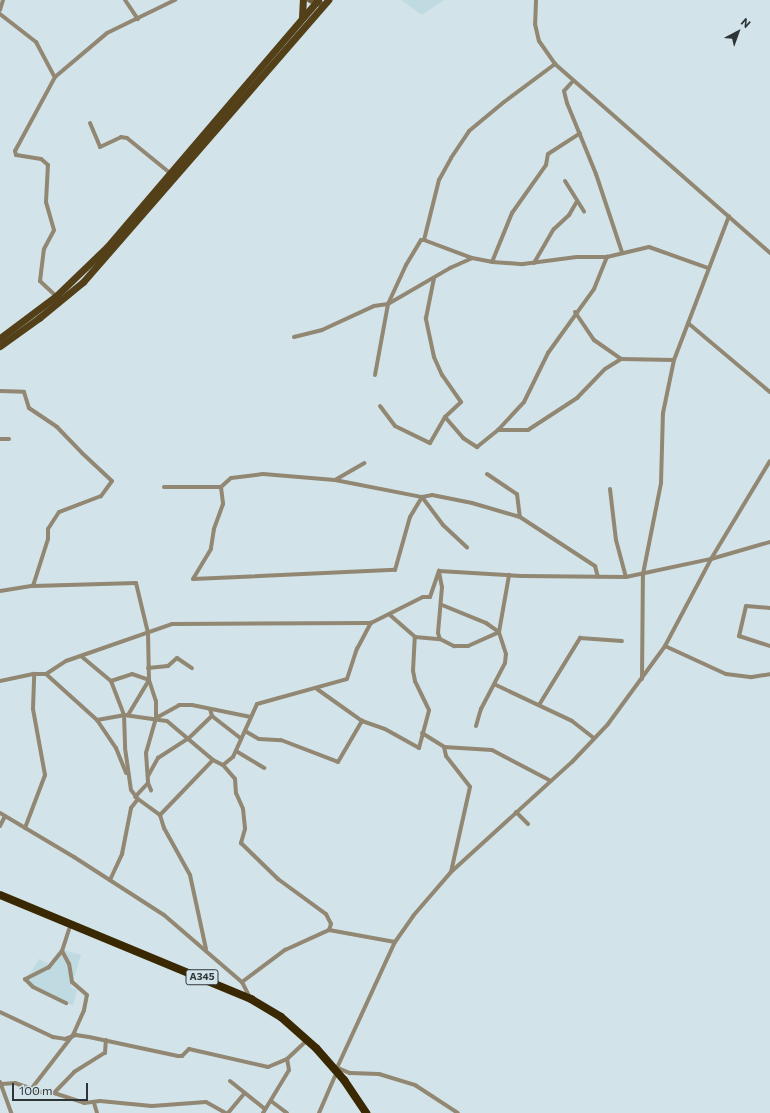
<!DOCTYPE html>
<style>
body{margin:0}
#map{position:relative;width:770px;height:1113px;overflow:hidden;background:#d2e4e9;font-family:Commissioner,sans-serif}
div>[style]{position:absolute}
[style*='--x']{left:calc(var(--x)*1px);top:calc(var(--y)*1px);width:calc(var(--w)*1px);rotate:calc(var(--a)*1deg)}
.built>*{inset:0;background:#bfdae1}
.street>*{height:4px;margin:-2px;padding:0 2px;transform-origin:2px;border-radius:2px;background:#928773}
.secondary>*{height:6px;margin:-3px;padding:0 3px;transform-origin:3px;border-radius:3px;background:#6d5d3f}
.primary>*{height:7px;margin:-3.5px;padding:0 3.5px;transform-origin:3.5px;border-radius:3.5px;background:#534019}
.highway>*{height:8px;margin:-4px;padding:0 4px;transform-origin:4px;border-radius:4px;background:#392802}
span{translate:-50% -50%;white-space:nowrap;text-align:center;line-height:1.15;-webkit-text-stroke:3px #d2e4e9;paint-order:stroke}
.shield-label span{padding:1px 3px;background:#d2e4e9;border:1px solid;border-radius:3px;-webkit-text-stroke-width:0}
.shield-label{font-size:10px;color:#2e3537;font-weight:700}
.north{position:absolute;left:718px;top:12px;width:40px;height:40px;-webkit-text-stroke:3px #d2e4e9;paint-order:stroke;rotate:41deg;font-size:11px;font-weight:700;line-height:16px;text-align:center;color:#2e3537}
.north::after{content:'';display:block;margin:auto;width:14px;height:18px;background:#2e3537;clip-path:polygon(50% 0,100% 100%,50% 72%,0 100%)}
.scale{position:absolute;left:12px;top:1083px;width:76px;height:18px;box-sizing:border-box;border:2px solid #2e3537;border-top:0;padding-left:5px;font-size:12px;line-height:14px;white-space:nowrap;color:#2e3537;-webkit-text-stroke:3px #d2e4e9;paint-order:stroke}
</style>
<div id="map">
<div class="built">
<div style="clip-path:polygon(401px 0,444px 0,422px 15px)"></div>
<div style="clip-path:polygon(60px 949px,81px 955px,71px 987px,77px 990px,73px 1006px,25px 981px,39px 959px,49px 964px)"></div>
</div>
<div class="street">
<div style="--x:125;--y:0;--w:23;--a:56"></div>
<div style="--x:536;--y:0;--w:24;--a:92"></div>
<div style="--x:535;--y:24;--w:17;--a:77"></div>
<div style="--x:539;--y:41;--w:28;--a:55"></div>
<div style="--x:555;--y:64;--w:286;--a:41.3"></div>
<div style="--x:0;--y:10;--w:10;--a:-73"></div>
<div style="--x:0;--y:14;--w:46;--a:37.9"></div>
<div style="--x:36;--y:42;--w:40;--a:62"></div>
<div style="--x:573;--y:81;--w:13;--a:132"></div>
<div style="--x:564;--y:91;--w:12;--a:76"></div>
<div style="--x:567;--y:103;--w:77;--a:67.8"></div>
<div style="--x:596;--y:174;--w:82;--a:71.6"></div>
<div style="--x:90;--y:123;--w:26;--a:67"></div>
<div style="--x:100;--y:147;--w:23;--a:-25"></div>
<div style="--x:121;--y:137;--w:6;--a:9"></div>
<div style="--x:127;--y:138;--w:55;--a:39.1"></div>
<div style="--x:565;--y:181;--w:36;--a:58"></div>
<div style="--x:424;--y:240;--w:51;--a:20.6"></div>
<div style="--x:472;--y:258;--w:20;--a:11"></div>
<div style="--x:492;--y:262;--w:31;--a:4"></div>
<div style="--x:523;--y:264;--w:54;--a:-7.4"></div>
<div style="--x:577;--y:257;--w:30;--a:0"></div>
<div style="--x:607;--y:257;--w:43;--a:-13.4"></div>
<div style="--x:649;--y:247;--w:63;--a:19.6"></div>
<div style="--x:492;--y:262;--w:53;--a:-67.8"></div>
<div style="--x:512;--y:213;--w:59;--a:-54.7"></div>
<div style="--x:546;--y:165;--w:11;--a:-80"></div>
<div style="--x:548;--y:154;--w:38;--a:-33"></div>
<div style="--x:534;--y:263;--w:39;--a:-60"></div>
<div style="--x:554;--y:229;--w:21;--a:-43"></div>
<div style="--x:569;--y:215;--w:14;--a:-60"></div>
<div style="--x:56;--y:296;--w:22;--a:-137"></div>
<div style="--x:40;--y:281;--w:32;--a:-83"></div>
<div style="--x:44;--y:249;--w:21;--a:-62"></div>
<div style="--x:54;--y:230;--w:29;--a:-106"></div>
<div style="--x:46;--y:202;--w:37;--a:-87"></div>
<div style="--x:48;--y:165;--w:9;--a:-139"></div>
<div style="--x:41;--y:159;--w:25;--a:-171"></div>
<div style="--x:16;--y:155;--w:4;--a:-104"></div>
<div style="--x:15;--y:151;--w:84;--a:-61.6"></div>
<div style="--x:55;--y:77;--w:68;--a:-40.2"></div>
<div style="--x:107;--y:33;--w:76;--a:-25.9"></div>
<div style="--x:575;--y:312;--w:34;--a:56"></div>
<div style="--x:594;--y:340;--w:33;--a:35"></div>
<div style="--x:688;--y:323;--w:107;--a:40.1"></div>
<div style="--x:294;--y:337;--w:29;--a:-14"></div>
<div style="--x:322;--y:330;--w:57;--a:-24.8"></div>
<div style="--x:374;--y:306;--w:14;--a:-8"></div>
<div style="--x:388;--y:304;--w:72;--a:-30.1"></div>
<div style="--x:450;--y:268;--w:24;--a:-24"></div>
<div style="--x:375;--y:375;--w:72;--a:-79.6"></div>
<div style="--x:388;--y:304;--w:43;--a:-65.2"></div>
<div style="--x:406;--y:265;--w:29;--a:-59"></div>
<div style="--x:421;--y:240;--w:3;--a:0"></div>
<div style="--x:424;--y:240;--w:62;--a:-76"></div>
<div style="--x:439;--y:180;--w:25;--a:-61"></div>
<div style="--x:451;--y:158;--w:32;--a:-56"></div>
<div style="--x:469;--y:131;--w:45;--a:-39.6"></div>
<div style="--x:504;--y:102;--w:64;--a:-36.7"></div>
<div style="--x:0;--y:391;--w:24;--a:2"></div>
<div style="--x:24;--y:392;--w:17;--a:73"></div>
<div style="--x:29;--y:408;--w:34;--a:34"></div>
<div style="--x:57;--y:427;--w:36;--a:46"></div>
<div style="--x:82;--y:453;--w:41;--a:43"></div>
<div style="--x:112;--y:481;--w:19;--a:126"></div>
<div style="--x:101;--y:496;--w:45;--a:159.1"></div>
<div style="--x:59;--y:512;--w:20;--a:123"></div>
<div style="--x:48;--y:529;--w:10;--a:90"></div>
<div style="--x:48;--y:539;--w:49;--a:107.7"></div>
<div style="--x:380;--y:406;--w:25;--a:53"></div>
<div style="--x:395;--y:426;--w:39;--a:26"></div>
<div style="--x:430;--y:443;--w:30;--a:-60"></div>
<div style="--x:445;--y:417;--w:22;--a:-43"></div>
<div style="--x:461;--y:402;--w:33;--a:-125"></div>
<div style="--x:442;--y:375;--w:20;--a:-114"></div>
<div style="--x:434;--y:357;--w:40;--a:-102"></div>
<div style="--x:426;--y:318;--w:41;--a:-78.7"></div>
<div style="--x:445;--y:417;--w:28;--a:49"></div>
<div style="--x:463;--y:438;--w:17;--a:33"></div>
<div style="--x:477;--y:447;--w:27;--a:-39"></div>
<div style="--x:498;--y:430;--w:38;--a:-47"></div>
<div style="--x:524;--y:402;--w:55;--a:-63.9"></div>
<div style="--x:548;--y:353;--w:79;--a:-54.3"></div>
<div style="--x:594;--y:289;--w:35;--a:-68"></div>
<div style="--x:498;--y:430;--w:30;--a:0"></div>
<div style="--x:528;--y:430;--w:59;--a:-33.1"></div>
<div style="--x:577;--y:398;--w:40;--a:-46"></div>
<div style="--x:605;--y:369;--w:19;--a:-32"></div>
<div style="--x:621;--y:359;--w:53;--a:1.1"></div>
<div style="--x:0;--y:439;--w:9;--a:0"></div>
<div style="--x:487;--y:474;--w:36;--a:34"></div>
<div style="--x:517;--y:494;--w:23;--a:83"></div>
<div style="--x:335;--y:480;--w:34;--a:-30"></div>
<div style="--x:164;--y:487;--w:57;--a:0"></div>
<div style="--x:221;--y:487;--w:17;--a:83"></div>
<div style="--x:223;--y:504;--w:27;--a:110"></div>
<div style="--x:214;--y:529;--w:20;--a:99"></div>
<div style="--x:211;--y:549;--w:35;--a:121"></div>
<div style="--x:221;--y:487;--w:13;--a:-42"></div>
<div style="--x:231;--y:478;--w:32;--a:-7"></div>
<div style="--x:263;--y:474;--w:72;--a:4.8"></div>
<div style="--x:335;--y:480;--w:89;--a:11.1"></div>
<div style="--x:422;--y:497;--w:10;--a:-11"></div>
<div style="--x:432;--y:495;--w:41;--a:11.3"></div>
<div style="--x:472;--y:503;--w:50;--a:16.3"></div>
<div style="--x:520;--y:517;--w:90;--a:33.2"></div>
<div style="--x:595;--y:566;--w:11;--a:75"></div>
<div style="--x:610;--y:489;--w:51;--a:83.3"></div>
<div style="--x:616;--y:540;--w:38;--a:75"></div>
<div style="--x:422;--y:497;--w:35;--a:53"></div>
<div style="--x:443;--y:525;--w:33;--a:43"></div>
<div style="--x:439;--y:571;--w:82;--a:3.5"></div>
<div style="--x:521;--y:576;--w:105;--a:0.5"></div>
<div style="--x:626;--y:577;--w:87;--a:-12"></div>
<div style="--x:711;--y:559;--w:61;--a:-16.1"></div>
<div style="--x:439;--y:572;--w:15;--a:79"></div>
<div style="--x:442;--y:587;--w:46;--a:95"></div>
<div style="--x:438;--y:633;--w:6;--a:72"></div>
<div style="--x:193;--y:579;--w:202;--a:-2.6"></div>
<div style="--x:395;--y:570;--w:55;--a:-74.2"></div>
<div style="--x:410;--y:517;--w:23;--a:-59"></div>
<div style="--x:0;--y:591;--w:33;--a:-9"></div>
<div style="--x:33;--y:586;--w:103;--a:-1.7"></div>
<div style="--x:136;--y:583;--w:51;--a:76.5"></div>
<div style="--x:148;--y:633;--w:47;--a:88.8"></div>
<div style="--x:149;--y:680;--w:22;--a:72"></div>
<div style="--x:156;--y:701;--w:17;--a:90"></div>
<div style="--x:156;--y:718;--w:36;--a:106"></div>
<div style="--x:146;--y:753;--w:30;--a:86"></div>
<div style="--x:148;--y:783;--w:19;--a:133"></div>
<div style="--x:442;--y:605;--w:48;--a:22.2"></div>
<div style="--x:486;--y:623;--w:16;--a:35"></div>
<div style="--x:770;--y:608;--w:24;--a:-175"></div>
<div style="--x:746;--y:606;--w:31;--a:103"></div>
<div style="--x:739;--y:636;--w:33;--a:18"></div>
<div style="--x:390;--y:615;--w:33;--a:41"></div>
<div style="--x:415;--y:637;--w:25;--a:5"></div>
<div style="--x:440;--y:639;--w:16;--a:27"></div>
<div style="--x:454;--y:646;--w:14;--a:0"></div>
<div style="--x:468;--y:646;--w:34;--a:-24"></div>
<div style="--x:665;--y:646;--w:67;--a:24.7"></div>
<div style="--x:726;--y:674;--w:26;--a:7"></div>
<div style="--x:752;--y:677;--w:18;--a:-9"></div>
<div style="--x:81;--y:656;--w:39;--a:40"></div>
<div style="--x:111;--y:681;--w:36;--a:69"></div>
<div style="--x:124;--y:715;--w:33;--a:88"></div>
<div style="--x:125;--y:748;--w:42;--a:81.9"></div>
<div style="--x:131;--y:790;--w:11;--a:52"></div>
<div style="--x:138;--y:799;--w:27;--a:36"></div>
<div style="--x:160;--y:815;--w:14;--a:73"></div>
<div style="--x:164;--y:828;--w:54;--a:61"></div>
<div style="--x:190;--y:875;--w:76;--a:77.8"></div>
<div style="--x:148;--y:668;--w:20;--a:-6"></div>
<div style="--x:168;--y:666;--w:12;--a:-42"></div>
<div style="--x:177;--y:658;--w:18;--a:34"></div>
<div style="--x:46;--y:674;--w:69;--a:42"></div>
<div style="--x:97;--y:720;--w:34;--a:56"></div>
<div style="--x:116;--y:748;--w:27;--a:68"></div>
<div style="--x:642;--y:679;--w:105;--a:-89.5"></div>
<div style="--x:643;--y:574;--w:93;--a:-78.8"></div>
<div style="--x:661;--y:483;--w:70;--a:-88.4"></div>
<div style="--x:663;--y:413;--w:54;--a:-78.3"></div>
<div style="--x:674;--y:360;--w:154;--a:-69.1"></div>
<div style="--x:0;--y:681;--w:35;--a:-12"></div>
<div style="--x:34;--y:674;--w:12;--a:0"></div>
<div style="--x:46;--y:674;--w:24;--a:-33"></div>
<div style="--x:66;--y:661;--w:112;--a:-19.2"></div>
<div style="--x:172;--y:624;--w:199;--a:-0.3"></div>
<div style="--x:371;--y:623;--w:58;--a:-26.6"></div>
<div style="--x:423;--y:597;--w:7;--a:0"></div>
<div style="--x:430;--y:597;--w:28;--a:-71"></div>
<div style="--x:111;--y:681;--w:22;--a:-18"></div>
<div style="--x:132;--y:674;--w:18;--a:19"></div>
<div style="--x:496;--y:685;--w:84;--a:25.3"></div>
<div style="--x:572;--y:721;--w:28;--a:38"></div>
<div style="--x:317;--y:689;--w:55;--a:35.4"></div>
<div style="--x:362;--y:721;--w:24;--a:19"></div>
<div style="--x:385;--y:729;--w:39;--a:29"></div>
<div style="--x:419;--y:748;--w:39;--a:-75"></div>
<div style="--x:429;--y:710;--w:32;--a:-116"></div>
<div style="--x:415;--y:681;--w:10;--a:-101"></div>
<div style="--x:413;--y:671;--w:34;--a:-87"></div>
<div style="--x:539;--y:705;--w:79;--a:-58.5"></div>
<div style="--x:580;--y:638;--w:42;--a:4.1"></div>
<div style="--x:210;--y:709;--w:7;--a:74"></div>
<div style="--x:212;--y:716;--w:37;--a:38"></div>
<div style="--x:128;--y:715;--w:41;--a:-59"></div>
<div style="--x:156;--y:718;--w:26;--a:-29"></div>
<div style="--x:179;--y:705;--w:13;--a:0"></div>
<div style="--x:192;--y:705;--w:60;--a:11.5"></div>
<div style="--x:97;--y:720;--w:27;--a:-10"></div>
<div style="--x:124;--y:715;--w:43;--a:7.9"></div>
<div style="--x:167;--y:721;--w:60;--a:40.3"></div>
<div style="--x:213;--y:760;--w:11;--a:27"></div>
<div style="--x:223;--y:765;--w:18;--a:49"></div>
<div style="--x:235;--y:779;--w:14;--a:86"></div>
<div style="--x:236;--y:793;--w:17;--a:66"></div>
<div style="--x:243;--y:809;--w:20;--a:84"></div>
<div style="--x:245;--y:829;--w:15;--a:106"></div>
<div style="--x:241;--y:843;--w:52;--a:44.2"></div>
<div style="--x:278;--y:879;--w:59;--a:36.1"></div>
<div style="--x:326;--y:914;--w:11;--a:63"></div>
<div style="--x:331;--y:924;--w:6;--a:108"></div>
<div style="--x:476;--y:726;--w:18;--a:-74"></div>
<div style="--x:481;--y:709;--w:52;--a:-62.4"></div>
<div style="--x:505;--y:663;--w:9;--a:-84"></div>
<div style="--x:506;--y:654;--w:23;--a:-108"></div>
<div style="--x:499;--y:632;--w:58;--a:-80"></div>
<div style="--x:245;--y:731;--w:16;--a:30"></div>
<div style="--x:259;--y:739;--w:22;--a:3"></div>
<div style="--x:281;--y:740;--w:61;--a:21.1"></div>
<div style="--x:338;--y:762;--w:48;--a:-59.7"></div>
<div style="--x:422;--y:733;--w:26;--a:32"></div>
<div style="--x:444;--y:747;--w:48;--a:3.6"></div>
<div style="--x:492;--y:750;--w:64;--a:27.8"></div>
<div style="--x:444;--y:747;--w:9;--a:77"></div>
<div style="--x:446;--y:756;--w:39;--a:52"></div>
<div style="--x:470;--y:787;--w:87;--a:102.6"></div>
<div style="--x:236;--y:751;--w:33;--a:31"></div>
<div style="--x:223;--y:765;--w:13;--a:-39"></div>
<div style="--x:233;--y:757;--w:58;--a:-65.6"></div>
<div style="--x:257;--y:704;--w:93;--a:-15.5"></div>
<div style="--x:347;--y:679;--w:32;--a:-72"></div>
<div style="--x:357;--y:649;--w:30;--a:-62"></div>
<div style="--x:148;--y:776;--w:21;--a:-61"></div>
<div style="--x:158;--y:758;--w:37;--a:-33"></div>
<div style="--x:189;--y:738;--w:32;--a:-44"></div>
<div style="--x:148;--y:783;--w:8;--a:67"></div>
<div style="--x:516;--y:812;--w:17;--a:45"></div>
<div style="--x:0;--y:813;--w:86;--a:30.7"></div>
<div style="--x:74;--y:857;--w:107;--a:32.8"></div>
<div style="--x:164;--y:915;--w:103;--a:40.7"></div>
<div style="--x:242;--y:982;--w:18;--a:63"></div>
<div style="--x:160;--y:815;--w:76;--a:-46.1"></div>
<div style="--x:0;--y:826;--w:11;--a:-63"></div>
<div style="--x:25;--y:828;--w:57;--a:-69.3"></div>
<div style="--x:45;--y:775;--w:67;--a:-100.3"></div>
<div style="--x:33;--y:709;--w:35;--a:-88"></div>
<div style="--x:110;--y:880;--w:29;--a:-65"></div>
<div style="--x:122;--y:854;--w:47;--a:-78.9"></div>
<div style="--x:131;--y:808;--w:11;--a:-52"></div>
<div style="--x:62;--y:951;--w:21;--a:129"></div>
<div style="--x:49;--y:967;--w:27;--a:153"></div>
<div style="--x:25;--y:979;--w:11;--a:45"></div>
<div style="--x:33;--y:987;--w:37;--a:26"></div>
<div style="--x:242;--y:982;--w:54;--a:-36.7"></div>
<div style="--x:285;--y:950;--w:48;--a:-24.4"></div>
<div style="--x:329;--y:930;--w:67;--a:10.3"></div>
<div style="--x:0;--y:1012;--w:59;--a:25.3"></div>
<div style="--x:53;--y:1037;--w:12;--a:9"></div>
<div style="--x:65;--y:1039;--w:12;--a:-20"></div>
<div style="--x:76;--y:1035;--w:13;--a:9"></div>
<div style="--x:89;--y:1037;--w:91;--a:12.1"></div>
<div style="--x:178;--y:1056;--w:4;--a:0"></div>
<div style="--x:182;--y:1056;--w:10;--a:-45"></div>
<div style="--x:189;--y:1049;--w:81;--a:12.8"></div>
<div style="--x:268;--y:1067;--w:21;--a:-23"></div>
<div style="--x:287;--y:1059;--w:23;--a:-43"></div>
<div style="--x:338;--y:1068;--w:13;--a:23"></div>
<div style="--x:350;--y:1073;--w:29;--a:2"></div>
<div style="--x:379;--y:1074;--w:38;--a:17"></div>
<div style="--x:415;--y:1085;--w:51;--a:33.1"></div>
<div style="--x:336;--y:1070;--w:141;--a:-65.3"></div>
<div style="--x:395;--y:942;--w:32;--a:-55"></div>
<div style="--x:413;--y:916;--w:58;--a:-49.2"></div>
<div style="--x:451;--y:872;--w:164;--a:-42.3"></div>
<div style="--x:572;--y:762;--w:52;--a:-46.5"></div>
<div style="--x:608;--y:724;--w:97;--a:-53.8"></div>
<div style="--x:665;--y:646;--w:98;--a:-62.1"></div>
<div style="--x:711;--y:559;--w:114;--a:-59"></div>
<div style="--x:230;--y:1081;--w:45;--a:38.7"></div>
<div style="--x:0;--y:1082;--w:33;--a:70"></div>
<div style="--x:2;--y:1084;--w:13;--a:-4"></div>
<div style="--x:15;--y:1083;--w:31;--a:19"></div>
<div style="--x:44;--y:1093;--w:10;--a:0"></div>
<div style="--x:54;--y:1093;--w:32;--a:18"></div>
<div style="--x:84;--y:1103;--w:16;--a:-7"></div>
<div style="--x:100;--y:1101;--w:52;--a:5.5"></div>
<div style="--x:152;--y:1106;--w:54;--a:-4.2"></div>
<div style="--x:206;--y:1102;--w:23;--a:29"></div>
<div style="--x:32;--y:1088;--w:67;--a:-52.3"></div>
<div style="--x:73;--y:1035;--w:27;--a:-66"></div>
<div style="--x:84;--y:1010;--w:15;--a:-79"></div>
<div style="--x:87;--y:995;--w:20;--a:-139"></div>
<div style="--x:72;--y:982;--w:18;--a:-99"></div>
<div style="--x:69;--y:964;--w:15;--a:-118"></div>
<div style="--x:62;--y:951;--w:23;--a:-72"></div>
<div style="--x:54;--y:1093;--w:29;--a:-46"></div>
<div style="--x:74;--y:1072;--w:36;--a:-32"></div>
<div style="--x:105;--y:1053;--w:13;--a:-86"></div>
<div style="--x:271;--y:1101;--w:20;--a:37"></div>
<div style="--x:94;--y:1103;--w:10;--a:73"></div>
<div style="--x:228;--y:1113;--w:26;--a:-50"></div>
<div style="--x:263;--y:1113;--w:50;--a:-58.8"></div>
<div style="--x:289;--y:1070;--w:11;--a:-100"></div>
<div style="--x:319;--y:1113;--w:40;--a:-66.6"></div>
</div>
<div class="secondary">
<div style="--x:310;--y:0;--w:14;--a:21"></div>
</div>
<div class="primary">
<div style="--x:302;--y:17;--w:17;--a:-87"></div>
<div style="--x:0;--y:338;--w:70;--a:-36.9"></div>
<div style="--x:56;--y:296;--w:71;--a:-43.9"></div>
<div style="--x:107;--y:247;--w:325;--a:-49.5"></div>
<div style="--x:0;--y:346;--w:48;--a:-35.7"></div>
<div style="--x:39;--y:318;--w:57;--a:-39.3"></div>
<div style="--x:83;--y:282;--w:374;--a:-49"></div>
</div>
<div class="highway">
<div style="--x:0;--y:895;--w:272;--a:22.5"></div>
<div style="--x:251;--y:999;--w:35;--a:31"></div>
<div style="--x:281;--y:1017;--w:47;--a:41.5"></div>
<div style="--x:316;--y:1048;--w:43;--a:48.8"></div>
<div style="--x:344;--y:1080;--w:40;--a:56"></div>
</div>
<div class="shield-label">
<span style="left:202px;top:977px">A345</span>
</div>
<div class="north">N</div>
<div class="scale">100 m</div>
</div>
